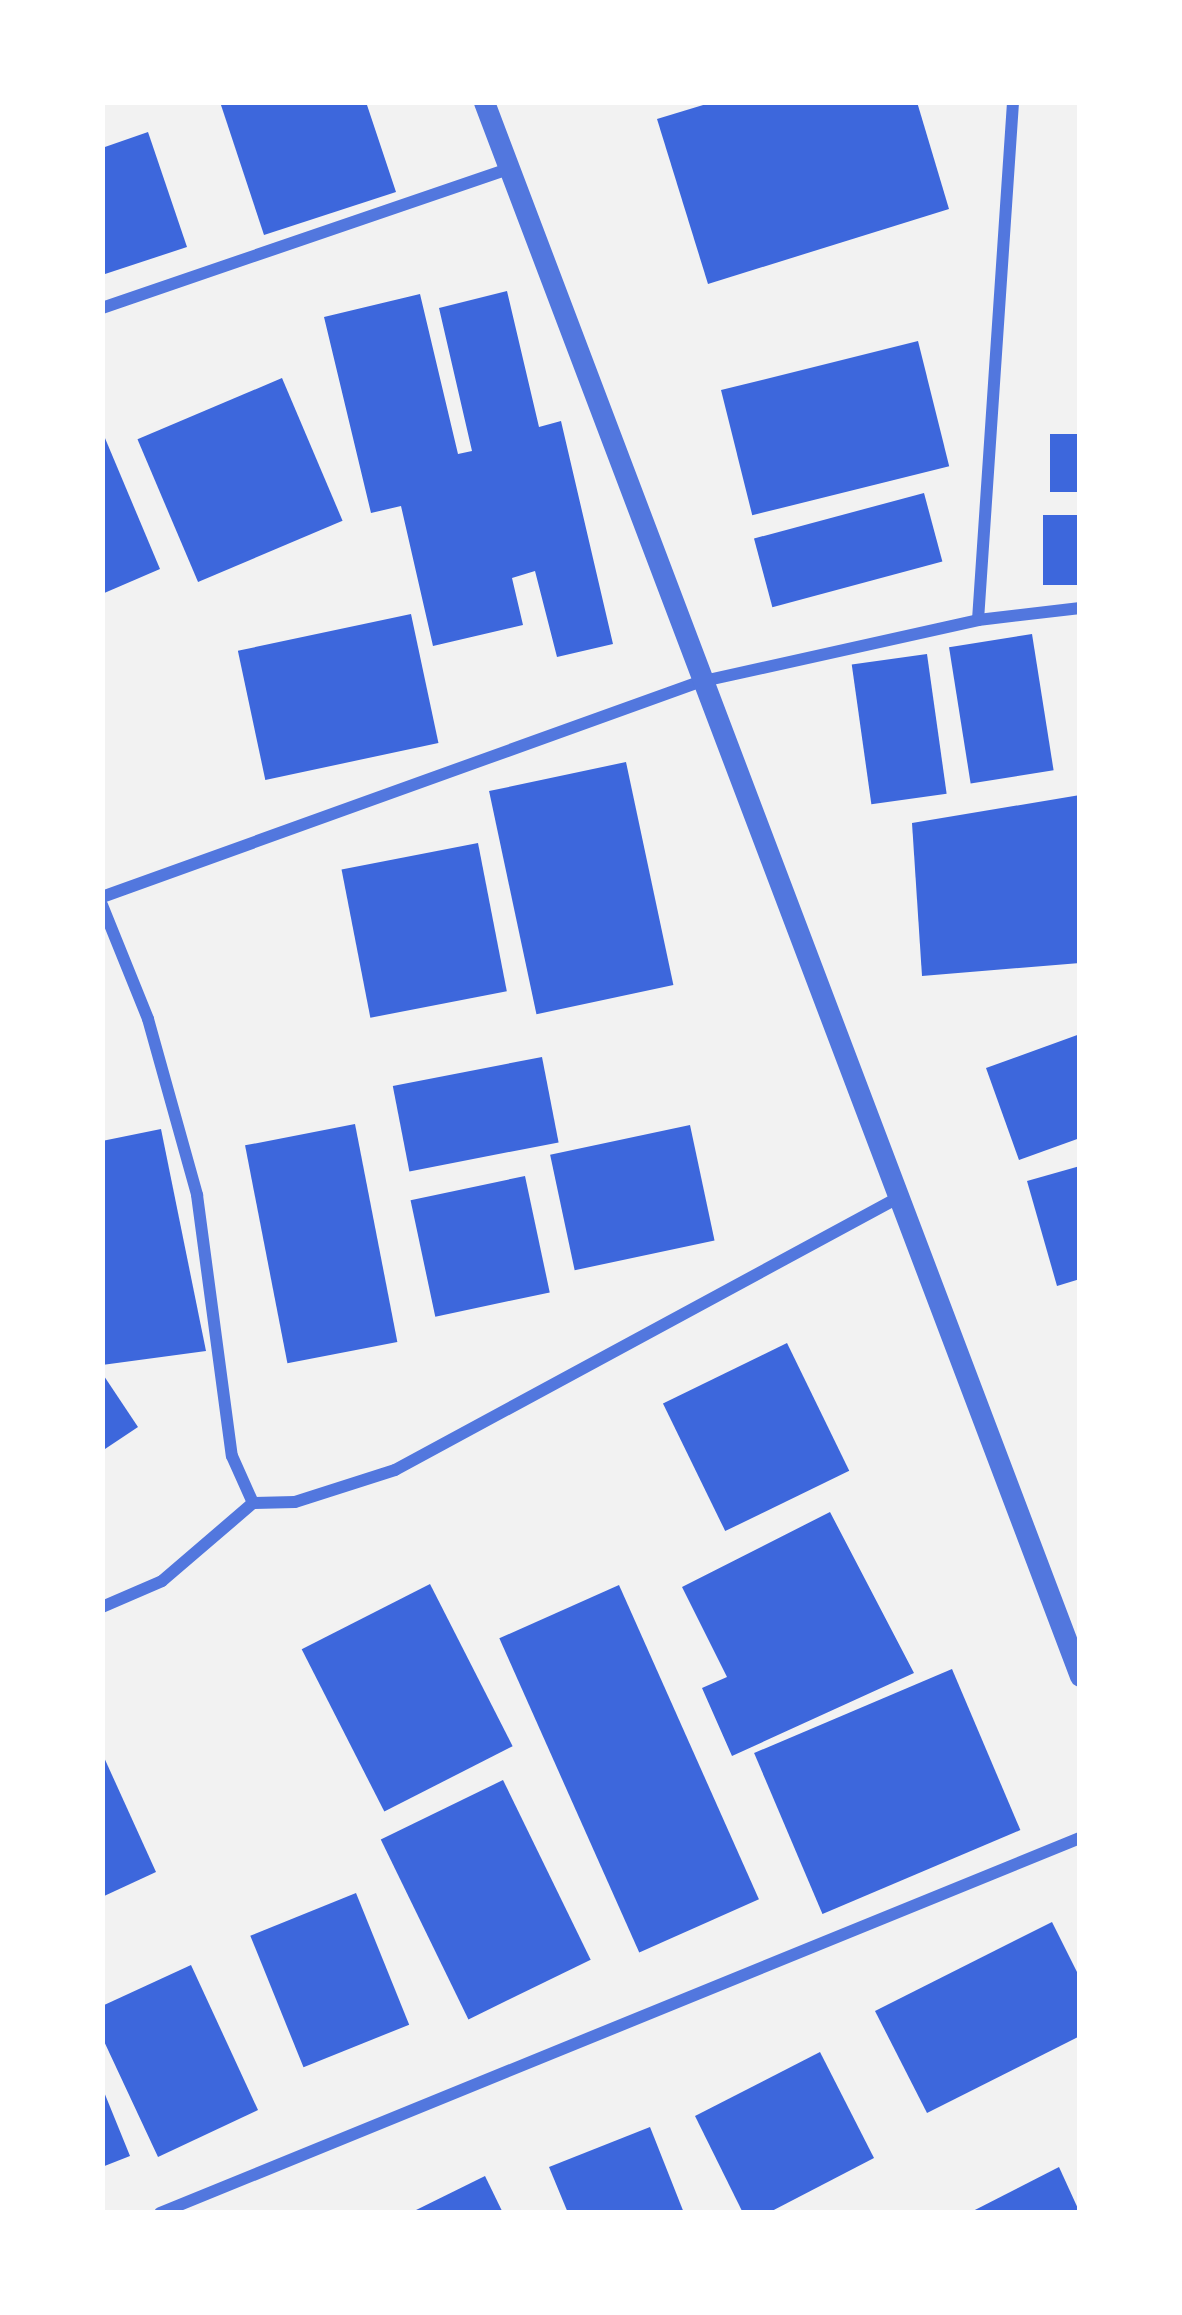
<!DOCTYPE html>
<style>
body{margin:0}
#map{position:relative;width:1182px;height:2315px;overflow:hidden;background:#f2f2f2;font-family:Quicksand,sans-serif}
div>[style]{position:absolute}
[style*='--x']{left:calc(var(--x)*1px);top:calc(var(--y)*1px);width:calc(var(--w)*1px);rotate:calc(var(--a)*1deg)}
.building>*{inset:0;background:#3d67dc;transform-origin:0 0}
.minor>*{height:12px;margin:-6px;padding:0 6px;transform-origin:6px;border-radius:6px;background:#5277de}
.tertiary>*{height:21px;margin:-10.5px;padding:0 10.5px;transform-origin:10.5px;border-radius:10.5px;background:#5277de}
span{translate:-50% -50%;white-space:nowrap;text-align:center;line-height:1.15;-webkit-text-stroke:9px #fff;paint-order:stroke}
.frame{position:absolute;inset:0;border:105px solid #fff;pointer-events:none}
</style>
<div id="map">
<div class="building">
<div style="clip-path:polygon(220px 102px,366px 102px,396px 192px,264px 235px)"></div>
<div style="clip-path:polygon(713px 102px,917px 102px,949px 209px,708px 284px,657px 119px)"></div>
<div style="clip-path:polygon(148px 132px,187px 247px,102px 275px,102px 148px)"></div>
<div style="clip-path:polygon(507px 291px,539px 427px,561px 421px,613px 644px,557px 657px,535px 571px,512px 578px,523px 625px,433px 646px,401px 506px,371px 513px,324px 317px,420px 294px,458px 454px,472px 451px,439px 308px)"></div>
<div style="left:918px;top:341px;width:129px;height:203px;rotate:76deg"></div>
<div style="left:282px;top:378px;width:155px;height:157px;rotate:67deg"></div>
<div style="clip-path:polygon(102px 431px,160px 569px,102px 594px)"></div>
<div style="left:1080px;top:434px;width:58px;height:30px;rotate:90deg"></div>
<div style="left:924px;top:493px;width:71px;height:176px;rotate:75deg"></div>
<div style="left:1043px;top:515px;width:37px;height:70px"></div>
<div style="left:411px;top:614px;width:132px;height:177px;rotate:78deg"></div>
<div style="left:1032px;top:634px;width:138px;height:84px;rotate:81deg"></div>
<div style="left:927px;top:654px;width:141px;height:76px;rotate:82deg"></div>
<div style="left:626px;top:762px;width:228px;height:140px;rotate:78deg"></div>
<div style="clip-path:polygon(1080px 795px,1080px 963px,922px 976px,912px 823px)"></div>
<div style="left:478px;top:843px;width:151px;height:139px;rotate:79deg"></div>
<div style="clip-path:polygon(1080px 1034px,1080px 1138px,1019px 1160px,986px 1068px)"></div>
<div style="left:542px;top:1057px;width:87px;height:152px;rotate:79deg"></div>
<div style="left:355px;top:1124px;width:222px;height:112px;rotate:79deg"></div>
<div style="left:690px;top:1125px;width:118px;height:143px;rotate:78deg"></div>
<div style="clip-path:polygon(161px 1129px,206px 1351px,102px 1365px,102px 1141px)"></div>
<div style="clip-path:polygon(1080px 1166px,1080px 1279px,1057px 1286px,1027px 1181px)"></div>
<div style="left:525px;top:1176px;width:119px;height:117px;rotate:78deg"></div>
<div style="left:787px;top:1343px;width:142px;height:138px;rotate:64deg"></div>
<div style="clip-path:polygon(102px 1373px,138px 1427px,102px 1451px)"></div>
<div style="clip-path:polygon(830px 1512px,914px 1673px,732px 1756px,702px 1688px,727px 1677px,682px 1587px)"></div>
<div style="left:430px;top:1584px;width:182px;height:144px;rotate:63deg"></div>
<div style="left:619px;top:1585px;width:344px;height:131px;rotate:66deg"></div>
<div style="left:952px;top:1669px;width:175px;height:215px;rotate:67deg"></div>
<div style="clip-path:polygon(102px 1753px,156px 1872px,102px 1897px)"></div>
<div style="left:503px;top:1780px;width:200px;height:136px;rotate:64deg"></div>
<div style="left:356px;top:1893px;width:142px;height:114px;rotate:68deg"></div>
<div style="clip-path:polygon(1052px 1922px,1080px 1978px,1080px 2036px,927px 2113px,875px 2011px)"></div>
<div style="clip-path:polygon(191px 1965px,258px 2110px,158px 2157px,102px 2037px,102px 2006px)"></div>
<div style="clip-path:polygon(820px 2052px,874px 2158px,768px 2213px,743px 2213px,695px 2116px)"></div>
<div style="clip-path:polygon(102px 2087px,130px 2156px,102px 2167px)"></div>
<div style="clip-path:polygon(650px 2127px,684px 2213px,568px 2213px,549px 2167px)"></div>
<div style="clip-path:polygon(1059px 2167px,1080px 2213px,969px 2213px)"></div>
<div style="clip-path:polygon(485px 2176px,503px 2213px,410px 2213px)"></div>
</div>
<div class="minor">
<div style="--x:102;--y:308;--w:431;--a:-18.9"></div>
<div style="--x:978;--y:620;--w:519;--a:-86.13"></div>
<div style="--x:102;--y:897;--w:635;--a:-19.81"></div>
<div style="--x:699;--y:682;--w:286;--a:-12.5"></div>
<div style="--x:978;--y:620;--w:103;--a:-6.7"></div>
<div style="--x:102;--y:905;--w:123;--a:68"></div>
<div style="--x:148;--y:1019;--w:183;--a:74.4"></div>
<div style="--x:197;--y:1195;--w:263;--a:82.4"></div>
<div style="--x:232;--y:1456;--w:51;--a:65.9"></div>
<div style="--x:253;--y:1503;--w:42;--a:-1.4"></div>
<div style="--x:295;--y:1502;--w:105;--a:-17.7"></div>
<div style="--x:395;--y:1470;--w:567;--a:-28.42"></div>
<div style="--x:102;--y:1607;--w:65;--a:-23.4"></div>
<div style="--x:162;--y:1581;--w:120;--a:-40.6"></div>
<div style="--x:160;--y:2213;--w:993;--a:-22.18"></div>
</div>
<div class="tertiary">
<div style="--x:484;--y:102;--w:1683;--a:69.26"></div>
</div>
<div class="frame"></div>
</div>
